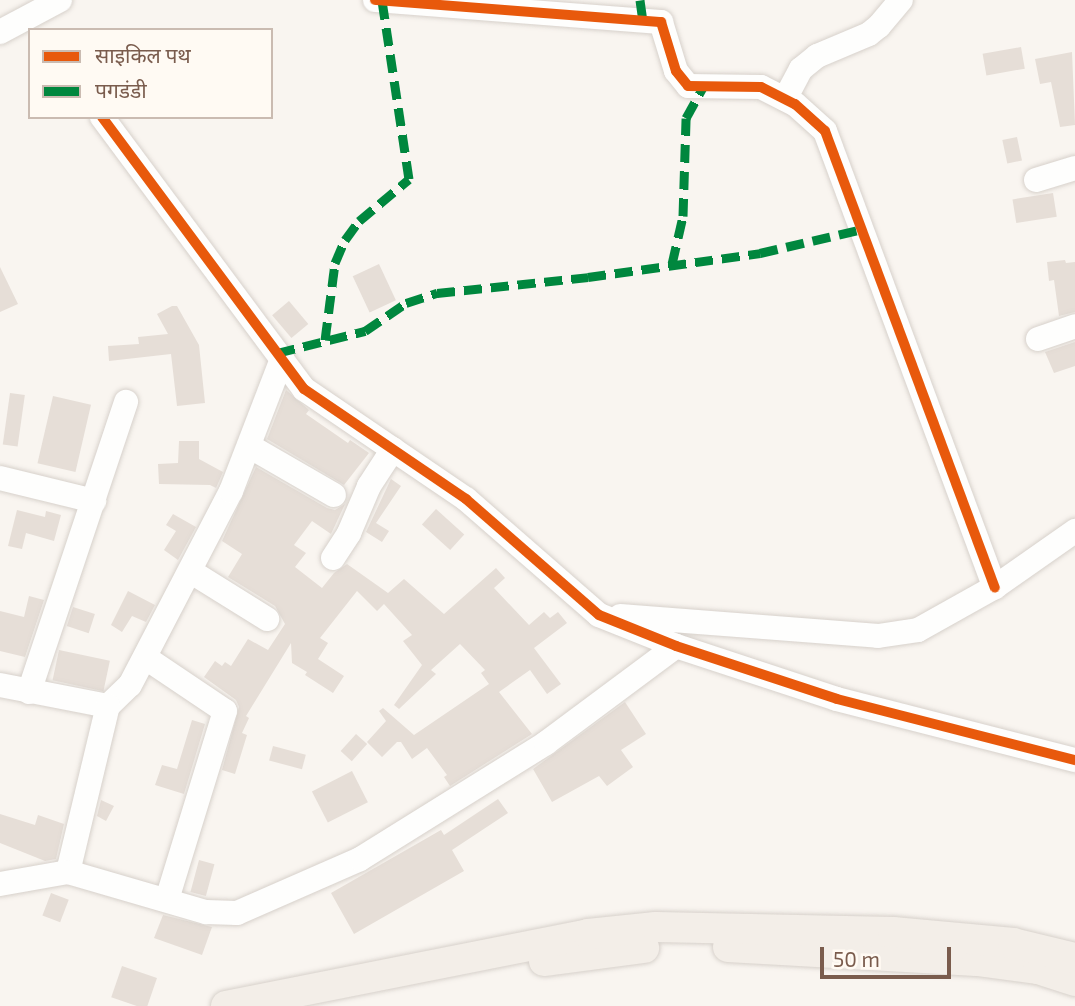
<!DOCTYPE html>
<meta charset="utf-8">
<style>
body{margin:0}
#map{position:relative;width:1075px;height:1006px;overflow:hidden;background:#f9f5f0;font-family:"Exo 2","Noto Sans Devanagari",sans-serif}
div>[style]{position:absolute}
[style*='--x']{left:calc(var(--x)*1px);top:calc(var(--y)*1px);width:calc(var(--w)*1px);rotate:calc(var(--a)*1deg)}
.building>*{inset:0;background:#e6ded7;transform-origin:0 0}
.roads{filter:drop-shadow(0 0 2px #d7d1cb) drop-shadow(0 0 2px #d7d1cb)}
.minor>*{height:24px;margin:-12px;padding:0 12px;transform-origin:12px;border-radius:12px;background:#fefefd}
.major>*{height:30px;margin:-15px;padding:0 15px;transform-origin:15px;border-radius:15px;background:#f3eee8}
.quiet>*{height:9px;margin-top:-4.5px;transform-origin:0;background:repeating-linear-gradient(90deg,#00873e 0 18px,transparent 0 27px)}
.cycleway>*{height:10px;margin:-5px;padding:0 5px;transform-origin:5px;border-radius:5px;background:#e8590c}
span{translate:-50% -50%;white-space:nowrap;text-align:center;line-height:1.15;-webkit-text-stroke:5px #fffaf3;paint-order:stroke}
.legend{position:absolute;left:28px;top:28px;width:245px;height:91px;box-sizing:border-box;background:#fffaf3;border:2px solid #cabbb1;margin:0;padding:9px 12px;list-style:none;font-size:21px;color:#7a5c4d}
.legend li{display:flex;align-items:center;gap:14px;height:35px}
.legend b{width:35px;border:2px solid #cabbb1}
.scale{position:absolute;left:820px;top:947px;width:131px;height:32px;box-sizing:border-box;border:4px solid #7a5c4d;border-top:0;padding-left:9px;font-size:21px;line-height:24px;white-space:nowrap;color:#7a5c4d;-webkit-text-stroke:5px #fffaf3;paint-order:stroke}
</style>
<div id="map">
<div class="building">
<div style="left:1021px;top:47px;width:22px;height:39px;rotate:80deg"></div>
<div style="clip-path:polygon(1072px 52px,1075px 125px,1060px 127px,1051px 82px,1040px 84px,1035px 59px)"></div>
<div style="left:1017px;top:137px;width:24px;height:15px;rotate:78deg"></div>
<div style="left:1053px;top:193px;width:24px;height:41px;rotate:81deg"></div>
<div style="clip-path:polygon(1065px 260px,1066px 263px,1075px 262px,1075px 312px,1059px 316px,1054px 280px,1049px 281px,1047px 262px)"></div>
<div style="left:379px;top:264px;width:40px;height:29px;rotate:65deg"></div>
<div style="clip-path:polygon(0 267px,18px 304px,0 312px)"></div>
<div style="left:289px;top:301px;width:30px;height:22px;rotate:50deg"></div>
<div style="clip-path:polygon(172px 306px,177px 306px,199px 345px,205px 403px,177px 406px,171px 354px,109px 361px,108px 346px,139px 344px,138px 337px,168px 334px,157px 314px)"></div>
<div style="clip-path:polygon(1075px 342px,1075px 366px,1054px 373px,1045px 352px)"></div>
<div style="clip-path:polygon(286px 390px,309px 410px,306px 414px,348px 443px,350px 440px,369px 453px,344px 485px,267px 439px)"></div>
<div style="left:10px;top:393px;width:15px;height:52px;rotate:8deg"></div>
<div style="left:53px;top:396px;width:39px;height:69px;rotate:13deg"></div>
<div style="clip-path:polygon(179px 441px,199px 441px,199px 459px,223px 472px,216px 488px,210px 485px,159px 484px,158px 464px,178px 463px)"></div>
<div style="clip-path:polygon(256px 467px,327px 508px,335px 510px,345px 504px,331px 534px,312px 521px,294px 545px,306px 553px,295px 567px,322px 588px,334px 573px,347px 564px,388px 593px,404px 579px,444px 614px,496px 568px,505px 578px,494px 588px,529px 625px,544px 612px,550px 618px,558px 612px,567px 623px,534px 648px,561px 684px,547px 694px,530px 670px,499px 692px,532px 734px,450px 786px,444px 777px,447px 775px,427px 748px,412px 759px,401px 742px,397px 742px,382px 757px,367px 742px,386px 721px,379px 711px,383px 708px,414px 735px,489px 684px,481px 673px,485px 670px,460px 644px,431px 670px,436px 674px,399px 709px,394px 705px,422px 665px,403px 641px,412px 635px,384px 604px,377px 611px,357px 591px,320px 638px,328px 643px,318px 659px,344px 676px,333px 693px,305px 675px,307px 672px,292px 663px,291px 643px,246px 716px,249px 718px,242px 733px,247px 735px,235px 774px,222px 770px,239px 707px,236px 700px,204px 677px,215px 661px,222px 666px,225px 662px,231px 666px,248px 639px,268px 650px,285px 624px,275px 606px,228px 577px,242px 554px,222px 541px)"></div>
<div style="clip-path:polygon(391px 479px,401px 486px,376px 523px,389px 531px,382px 542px,366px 532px)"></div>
<div style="left:436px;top:509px;width:38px;height:21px;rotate:42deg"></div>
<div style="clip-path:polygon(17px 510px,45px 517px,46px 511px,61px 515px,54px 541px,26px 533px,22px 549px,8px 546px)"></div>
<div style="clip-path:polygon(173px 514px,196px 527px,178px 560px,164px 550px,176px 531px,166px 525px)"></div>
<div style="clip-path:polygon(128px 591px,155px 605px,146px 622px,132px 616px,122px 632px,111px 625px)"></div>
<div style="clip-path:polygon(29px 596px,44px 600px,25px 657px,0 651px,0 611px,24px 617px)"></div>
<div style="left:73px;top:607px;width:23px;height:20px;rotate:18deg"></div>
<div style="left:59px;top:650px;width:52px;height:31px;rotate:12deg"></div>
<div style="clip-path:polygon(625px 702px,646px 734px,621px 750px,633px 767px,607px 786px,599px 776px,552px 802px,533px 769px)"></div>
<div style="clip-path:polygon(192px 720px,205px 724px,184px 794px,155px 785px,162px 765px,177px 769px)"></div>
<div style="left:356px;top:734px;width:15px;height:23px;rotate:42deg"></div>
<div style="left:273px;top:746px;width:34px;height:15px;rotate:15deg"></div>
<div style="left:352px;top:771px;width:35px;height:45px;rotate:63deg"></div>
<div style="clip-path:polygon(498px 799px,508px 813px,452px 850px,464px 871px,354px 934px,331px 893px,441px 830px,444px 835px)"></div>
<div style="clip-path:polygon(101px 800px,114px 806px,106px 821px,97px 816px)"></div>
<div style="clip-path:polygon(0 814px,35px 825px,38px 815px,64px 824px,56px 859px,45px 861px,0 843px)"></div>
<div style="left:199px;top:860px;width:16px;height:33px;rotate:15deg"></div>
<div style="left:51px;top:893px;width:19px;height:24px;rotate:21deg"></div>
<div style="clip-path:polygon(163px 915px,212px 927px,202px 955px,154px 938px)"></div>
<div style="left:122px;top:966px;width:37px;height:33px;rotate:19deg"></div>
</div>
<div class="roads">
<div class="minor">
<div style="--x:375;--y:0;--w:287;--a:4.4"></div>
<div style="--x:661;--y:22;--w:51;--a:73"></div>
<div style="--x:676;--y:71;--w:19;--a:51"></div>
<div style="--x:688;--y:86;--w:73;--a:0.8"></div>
<div style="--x:761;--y:87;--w:38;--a:27"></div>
<div style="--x:795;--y:104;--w:40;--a:42"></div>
<div style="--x:825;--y:131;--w:487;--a:69.6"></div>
<div style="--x:0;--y:32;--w:68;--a:-28.1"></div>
<div style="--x:785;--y:99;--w:34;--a:-62"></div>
<div style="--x:801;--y:69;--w:21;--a:-39"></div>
<div style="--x:817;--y:56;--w:56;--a:-22.9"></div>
<div style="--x:869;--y:34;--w:13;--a:-39"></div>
<div style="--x:879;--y:26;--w:34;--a:-50"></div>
<div style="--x:102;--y:117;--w:339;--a:53.4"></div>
<div style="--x:304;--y:389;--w:196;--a:34.2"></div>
<div style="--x:466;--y:499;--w:176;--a:41.1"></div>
<div style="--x:599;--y:615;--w:83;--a:21.9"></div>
<div style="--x:676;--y:646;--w:169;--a:18.2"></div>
<div style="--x:837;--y:699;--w:246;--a:14.4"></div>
<div style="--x:1036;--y:180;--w:41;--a:-17.1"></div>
<div style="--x:1038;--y:339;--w:39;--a:-19"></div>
<div style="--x:249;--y:446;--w:98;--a:30"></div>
<div style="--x:0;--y:478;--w:97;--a:13.7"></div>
<div style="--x:333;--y:558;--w:30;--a:-57"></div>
<div style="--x:349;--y:533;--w:51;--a:-66.9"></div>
<div style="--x:369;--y:486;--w:44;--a:-57"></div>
<div style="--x:190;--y:571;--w:91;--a:31.9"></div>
<div style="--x:620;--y:616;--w:259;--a:4.4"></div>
<div style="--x:878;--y:636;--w:40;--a:-8.5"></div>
<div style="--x:918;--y:630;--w:88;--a:-29.2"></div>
<div style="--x:995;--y:587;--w:98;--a:-35"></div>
<div style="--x:146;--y:658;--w:95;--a:33.9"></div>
<div style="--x:225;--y:711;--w:197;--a:107.1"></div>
<div style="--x:0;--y:685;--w:110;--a:11"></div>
<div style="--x:108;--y:706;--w:30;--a:-44"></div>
<div style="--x:130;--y:685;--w:219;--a:-62.5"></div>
<div style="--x:231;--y:491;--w:142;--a:-68.9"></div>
<div style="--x:29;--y:692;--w:306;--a:-71.5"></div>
<div style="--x:68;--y:872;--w:171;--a:-76.5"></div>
<div style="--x:0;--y:884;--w:69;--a:-10"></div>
<div style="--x:68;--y:872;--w:144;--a:16.2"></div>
<div style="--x:206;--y:912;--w:31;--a:2"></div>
<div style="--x:237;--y:913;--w:134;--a:-23.7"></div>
<div style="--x:360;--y:859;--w:219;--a:-31.9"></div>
<div style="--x:546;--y:743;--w:162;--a:-36.7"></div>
</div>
<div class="major">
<div style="--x:728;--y:947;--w:249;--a:3.2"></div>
<div style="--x:977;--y:961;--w:62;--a:7.5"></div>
<div style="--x:1038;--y:969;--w:39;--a:18"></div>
<div style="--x:544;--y:961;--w:101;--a:-7.4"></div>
<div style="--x:226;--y:1006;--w:369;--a:-11.2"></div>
<div style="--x:588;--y:934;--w:68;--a:-5.9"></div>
<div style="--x:656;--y:927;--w:237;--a:1.2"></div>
<div style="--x:893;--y:932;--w:121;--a:5.2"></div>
<div style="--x:1013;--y:943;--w:64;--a:13.6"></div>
</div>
</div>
<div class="quiet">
<div style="--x:640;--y:0;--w:21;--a:82"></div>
<div style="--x:672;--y:264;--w:49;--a:-77.1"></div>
<div style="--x:683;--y:216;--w:98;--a:-88.2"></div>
<div style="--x:686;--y:118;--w:35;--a:-61"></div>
<div style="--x:325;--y:340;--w:78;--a:-82.6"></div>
<div style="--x:335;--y:263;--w:25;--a:-67"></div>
<div style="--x:345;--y:240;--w:24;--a:-54"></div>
<div style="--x:359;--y:221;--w:65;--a:-40"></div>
<div style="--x:409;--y:179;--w:180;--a:-98.6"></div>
<div style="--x:277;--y:353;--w:91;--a:-14"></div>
<div style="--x:365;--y:331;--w:50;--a:-34.3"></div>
<div style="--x:406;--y:303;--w:33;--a:-18"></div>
<div style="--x:437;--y:293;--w:152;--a:-6"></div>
<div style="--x:588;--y:277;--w:174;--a:-7.9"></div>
<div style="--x:760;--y:253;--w:105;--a:-13.2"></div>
</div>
<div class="cycleway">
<div style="--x:375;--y:0;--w:287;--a:4.4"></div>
<div style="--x:661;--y:22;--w:51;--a:73"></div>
<div style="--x:676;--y:71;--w:19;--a:51"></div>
<div style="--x:688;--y:86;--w:73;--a:0.8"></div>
<div style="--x:761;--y:87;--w:38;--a:27"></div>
<div style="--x:795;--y:104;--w:40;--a:42"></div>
<div style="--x:825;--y:131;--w:487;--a:69.6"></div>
<div style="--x:102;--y:117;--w:339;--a:53.4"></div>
<div style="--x:304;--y:389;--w:196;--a:34.2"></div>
<div style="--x:466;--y:499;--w:176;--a:41.1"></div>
<div style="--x:599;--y:615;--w:83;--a:21.9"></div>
<div style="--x:676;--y:646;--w:169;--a:18.2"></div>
<div style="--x:837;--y:699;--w:246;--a:14.4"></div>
</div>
<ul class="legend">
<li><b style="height:9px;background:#e8590c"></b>साइकिल पथ</li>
<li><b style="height:9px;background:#00873e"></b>पगडंडी</li>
</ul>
<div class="scale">50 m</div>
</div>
